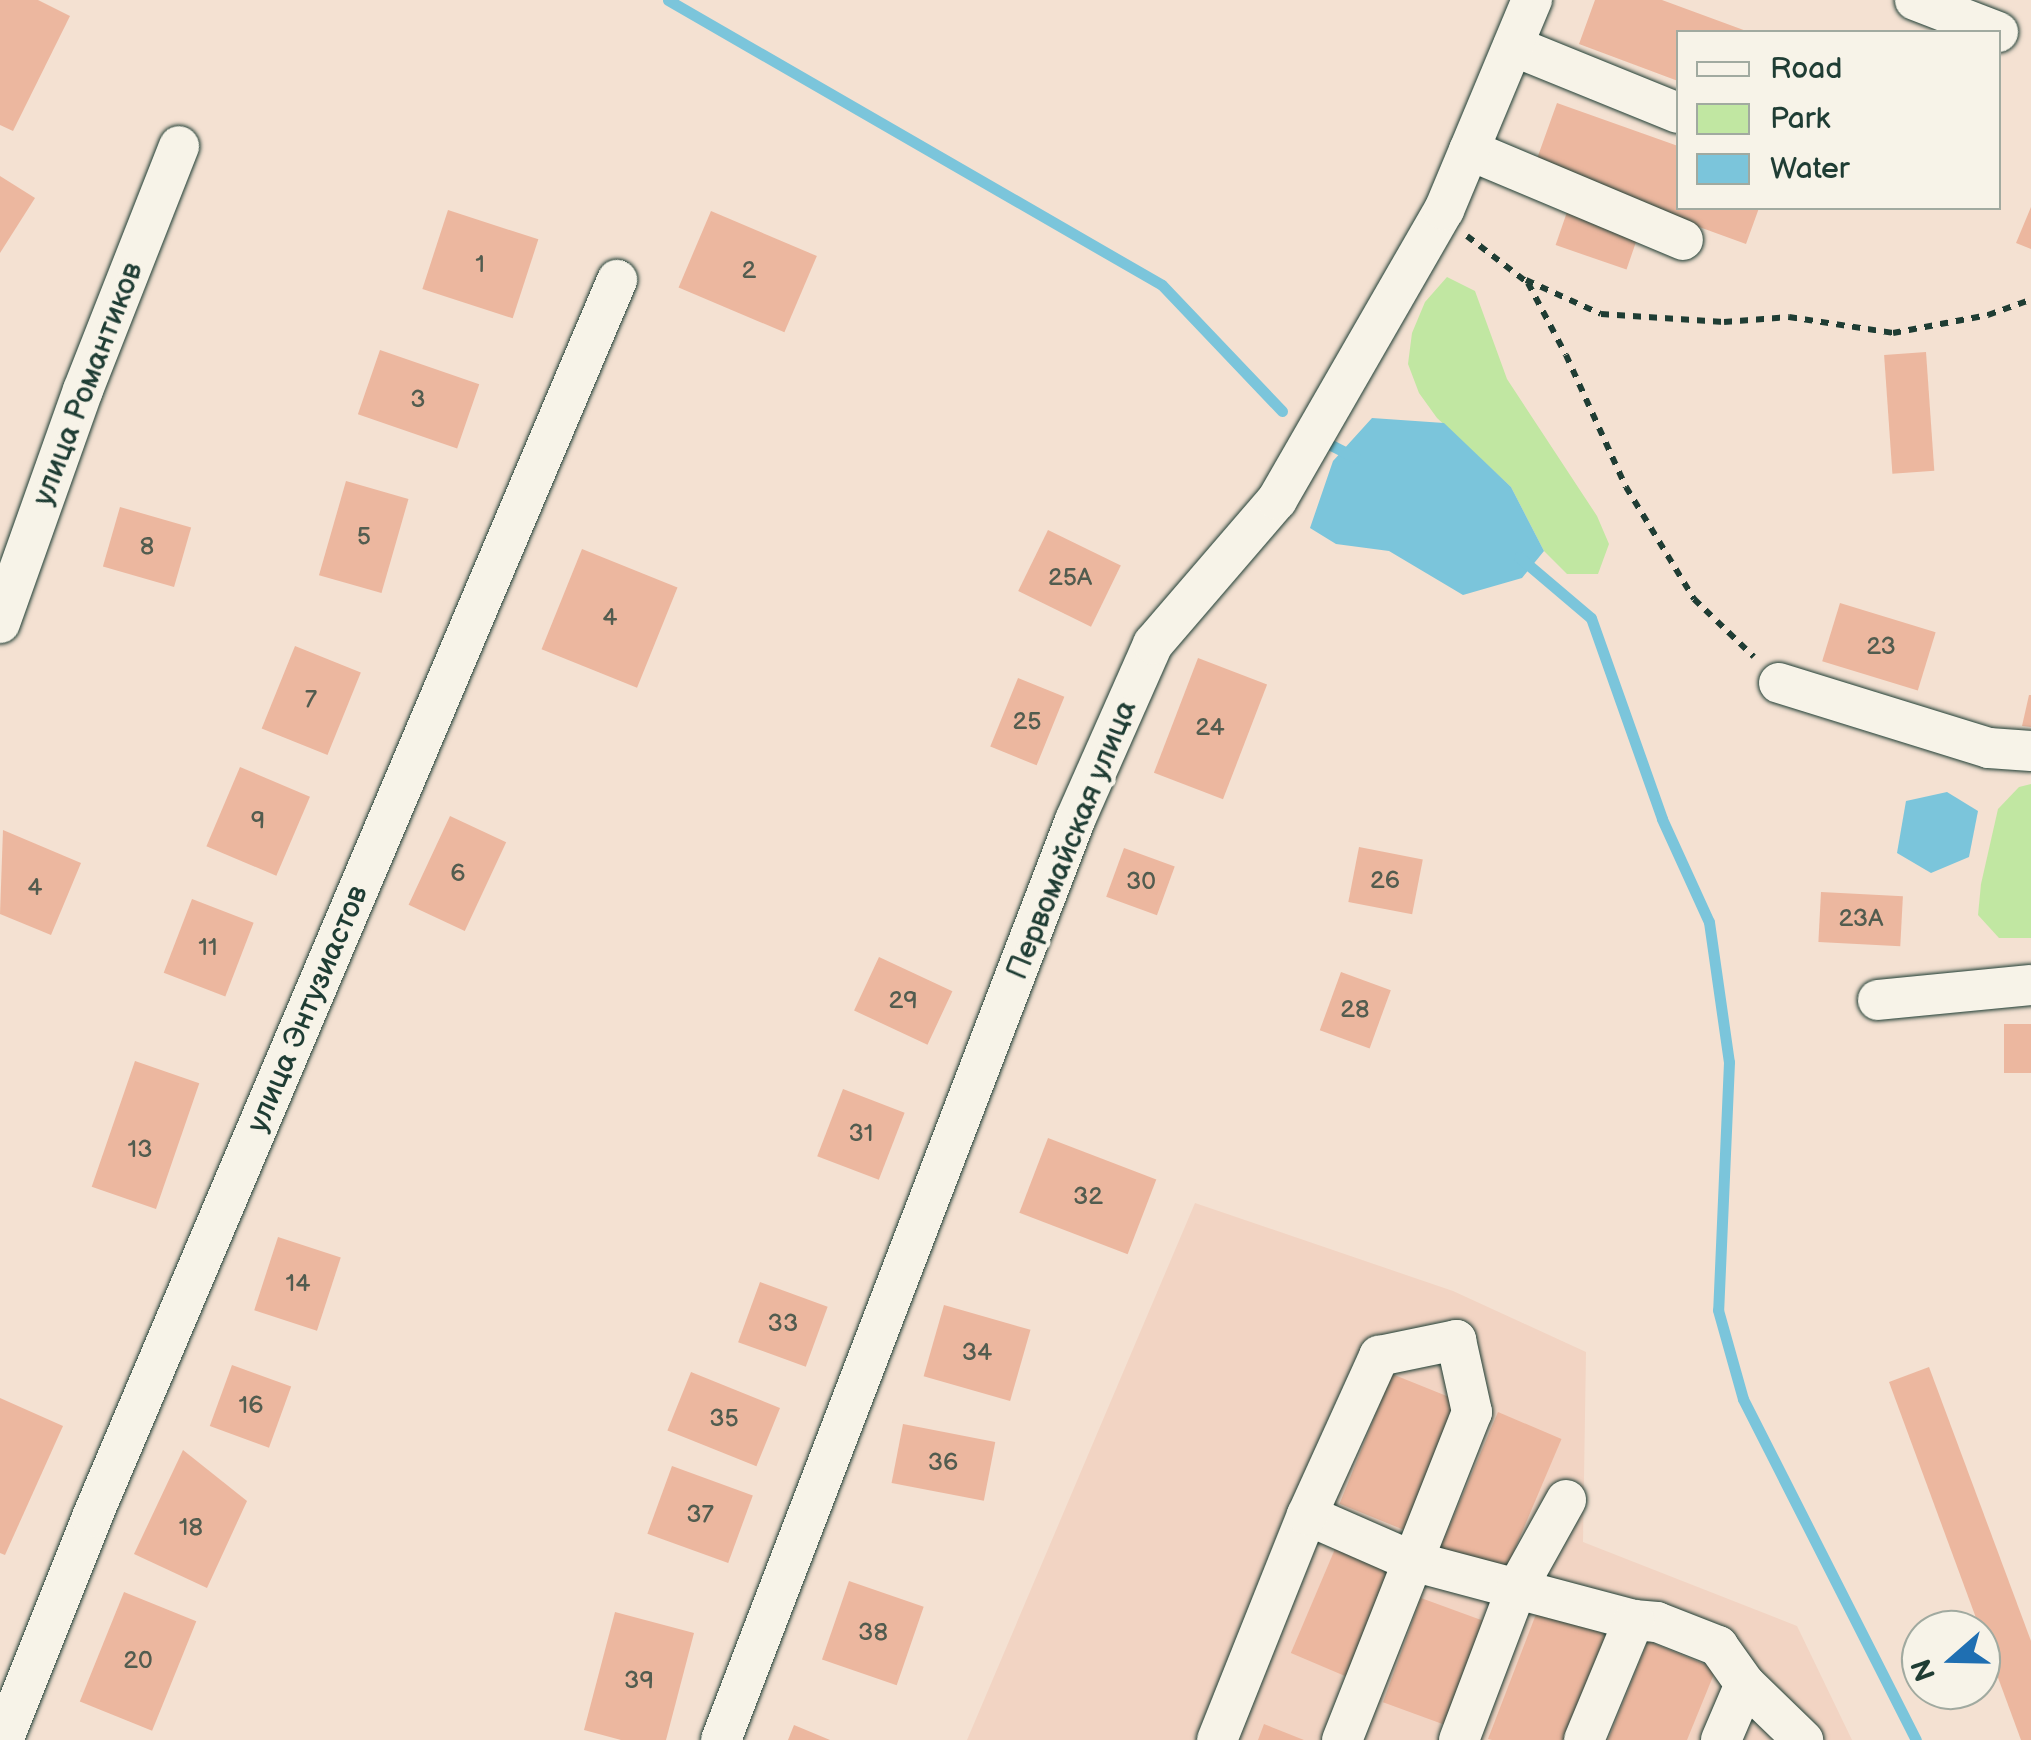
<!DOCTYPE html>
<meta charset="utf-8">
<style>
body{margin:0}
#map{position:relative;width:2031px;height:1740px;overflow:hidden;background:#f4e1d2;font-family:"Balsamiq Sans",sans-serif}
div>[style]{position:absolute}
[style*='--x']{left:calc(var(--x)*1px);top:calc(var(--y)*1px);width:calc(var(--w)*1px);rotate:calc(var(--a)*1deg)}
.built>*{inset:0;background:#f2d4c3}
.green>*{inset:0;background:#c1e7a2}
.water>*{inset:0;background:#7bc5db}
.stream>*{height:11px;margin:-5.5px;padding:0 5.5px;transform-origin:5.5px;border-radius:5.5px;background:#7bc5db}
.building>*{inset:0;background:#ecb79f;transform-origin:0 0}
.path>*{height:6px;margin-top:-3px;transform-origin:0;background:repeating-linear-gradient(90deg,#1f3d34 0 8px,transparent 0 16px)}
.roads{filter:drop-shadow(0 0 2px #1f3d34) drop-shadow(0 0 2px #1f3d34)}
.minor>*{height:40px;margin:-20px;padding:0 20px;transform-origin:20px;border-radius:20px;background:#f7f3e8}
span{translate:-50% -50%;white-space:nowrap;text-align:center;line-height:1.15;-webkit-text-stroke:9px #f7f3e8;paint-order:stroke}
.number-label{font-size:25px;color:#525c4f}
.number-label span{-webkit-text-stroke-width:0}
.street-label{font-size:30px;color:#1f3d34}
.legend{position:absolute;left:1676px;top:30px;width:325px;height:180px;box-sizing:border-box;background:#f7f3e8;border:2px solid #a1aaa0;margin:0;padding:12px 18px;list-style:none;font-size:30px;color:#1f3d34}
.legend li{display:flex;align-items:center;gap:20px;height:50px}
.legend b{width:50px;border:2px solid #a1aaa0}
.north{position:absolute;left:1901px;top:1610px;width:100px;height:100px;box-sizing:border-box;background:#f7f3e8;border:2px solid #a1aaa0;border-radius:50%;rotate:250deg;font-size:28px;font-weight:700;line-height:40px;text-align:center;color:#1f3d34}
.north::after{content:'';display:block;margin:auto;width:35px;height:45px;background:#1f6fb2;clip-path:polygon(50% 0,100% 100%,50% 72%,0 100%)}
</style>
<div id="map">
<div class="built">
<div style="clip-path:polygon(1195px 1203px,1453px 1291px,1586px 1352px,1583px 1542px,1797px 1626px,1852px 1740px,967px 1740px)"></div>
</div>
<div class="green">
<div style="clip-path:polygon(1447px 277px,1475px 291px,1507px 379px,1597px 516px,1609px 544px,1598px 574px,1567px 574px,1544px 551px,1511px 487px,1437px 418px,1419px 393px,1408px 364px,1412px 333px,1425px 302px)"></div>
<div style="clip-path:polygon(2031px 784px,2031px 938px,1999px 938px,1978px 915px,1981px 884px,1998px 809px,2019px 787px)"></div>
</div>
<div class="water">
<div style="clip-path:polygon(1372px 418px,1444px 423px,1511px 487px,1544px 551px,1522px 578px,1463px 595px,1389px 551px,1336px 544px,1310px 528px,1333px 461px)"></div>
<div style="clip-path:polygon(1947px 792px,1978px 811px,1969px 857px,1931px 873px,1897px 853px,1906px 801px)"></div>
</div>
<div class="stream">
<div style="--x:668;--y:0;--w:570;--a:29.98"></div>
<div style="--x:1162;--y:285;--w:174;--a:46.4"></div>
<div style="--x:1325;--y:442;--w:34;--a:27"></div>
<div style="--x:1519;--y:557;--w:94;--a:40.3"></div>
<div style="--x:1591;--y:618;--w:213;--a:70.5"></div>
<div style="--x:1662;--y:819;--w:113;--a:65.5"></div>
<div style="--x:1709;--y:922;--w:141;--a:81.9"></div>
<div style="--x:1729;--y:1062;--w:248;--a:92.5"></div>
<div style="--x:1718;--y:1310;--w:92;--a:74.3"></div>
<div style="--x:1743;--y:1399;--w:382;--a:63.1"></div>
</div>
<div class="building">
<div style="clip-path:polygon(0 0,38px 0,70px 16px,13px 131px,0 125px)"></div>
<div style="clip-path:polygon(1595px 0,1662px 0,1749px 32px,1678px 32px,1678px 81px,1579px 44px)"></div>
<div style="clip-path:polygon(1557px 103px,1678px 146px,1678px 208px,1759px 208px,1746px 244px,1534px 167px)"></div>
<div style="clip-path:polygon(0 176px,35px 198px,0 253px)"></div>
<div style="clip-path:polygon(2031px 207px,2031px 249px,2016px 243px)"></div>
<div style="left:448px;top:210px;width:95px;height:83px;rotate:18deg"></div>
<div style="left:711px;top:211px;width:115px;height:83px;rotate:23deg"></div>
<div style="left:1567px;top:212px;width:75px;height:35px;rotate:19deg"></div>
<div style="left:380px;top:350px;width:105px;height:68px;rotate:19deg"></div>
<div style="left:1926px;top:352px;width:119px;height:42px;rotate:86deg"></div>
<div style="left:346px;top:481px;width:65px;height:98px;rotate:16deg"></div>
<div style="left:120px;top:507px;width:74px;height:62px;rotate:16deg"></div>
<div style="left:1048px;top:530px;width:81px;height:68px;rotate:26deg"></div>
<div style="left:582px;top:549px;width:103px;height:108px;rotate:22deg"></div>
<div style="left:1840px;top:603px;width:100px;height:61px;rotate:17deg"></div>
<div style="left:295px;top:646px;width:71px;height:89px;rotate:22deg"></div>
<div style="left:1198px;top:658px;width:74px;height:123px;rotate:21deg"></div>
<div style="left:1018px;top:678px;width:50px;height:74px;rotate:22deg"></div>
<div style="clip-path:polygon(2029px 695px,2031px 695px,2031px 727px,2022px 726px)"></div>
<div style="left:240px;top:767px;width:76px;height:86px;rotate:23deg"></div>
<div style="left:450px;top:816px;width:62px;height:98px;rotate:25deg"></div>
<div style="clip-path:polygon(3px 830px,81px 863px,51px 935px,0 914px)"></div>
<div style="left:1359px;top:847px;width:65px;height:56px;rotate:11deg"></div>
<div style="left:1124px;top:848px;width:54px;height:52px;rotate:20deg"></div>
<div style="left:1821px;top:892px;width:82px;height:50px;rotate:3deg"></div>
<div style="left:192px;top:899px;width:66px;height:79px;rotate:21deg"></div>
<div style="left:879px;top:957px;width:81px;height:59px;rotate:25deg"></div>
<div style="left:1341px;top:972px;width:53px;height:62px;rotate:20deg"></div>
<div style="left:2031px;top:1024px;width:49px;height:27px;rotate:90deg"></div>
<div style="left:135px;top:1061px;width:68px;height:133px;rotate:19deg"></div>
<div style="left:843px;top:1089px;width:66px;height:72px;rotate:21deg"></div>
<div style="left:1048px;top:1138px;width:116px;height:80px;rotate:21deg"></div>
<div style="left:278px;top:1237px;width:66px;height:77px;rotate:18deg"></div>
<div style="left:760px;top:1282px;width:72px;height:64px;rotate:20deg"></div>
<div style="left:944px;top:1305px;width:90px;height:74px;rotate:16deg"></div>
<div style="left:232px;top:1365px;width:63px;height:65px;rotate:20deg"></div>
<div style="clip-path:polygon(1929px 1367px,2031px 1641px,2031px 1740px,2021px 1740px,1889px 1382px)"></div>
<div style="left:691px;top:1372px;width:96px;height:63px;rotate:22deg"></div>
<div style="left:1392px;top:1374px;width:73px;height:140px;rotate:22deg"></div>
<div style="clip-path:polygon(0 1398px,63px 1426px,5px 1555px,0 1553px)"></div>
<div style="left:1498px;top:1412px;width:69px;height:147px;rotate:23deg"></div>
<div style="left:903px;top:1424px;width:94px;height:60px;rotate:11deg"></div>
<div style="clip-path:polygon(183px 1450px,247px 1501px,207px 1588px,134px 1554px)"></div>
<div style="left:672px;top:1466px;width:86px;height:72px;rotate:20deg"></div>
<div style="left:1335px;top:1549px;width:69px;height:113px;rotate:23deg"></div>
<div style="left:849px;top:1581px;width:79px;height:83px;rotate:19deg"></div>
<div style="left:124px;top:1592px;width:78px;height:118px;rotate:22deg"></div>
<div style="left:1421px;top:1598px;width:72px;height:111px;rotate:20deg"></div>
<div style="clip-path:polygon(1538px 1609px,1607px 1635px,1567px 1740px,1492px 1740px,1488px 1739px)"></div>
<div style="clip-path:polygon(615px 1612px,694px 1633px,666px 1740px,621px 1740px,584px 1730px)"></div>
<div style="clip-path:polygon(1648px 1641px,1716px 1669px,1687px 1740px,1608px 1740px)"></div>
<div style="clip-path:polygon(1264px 1724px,1304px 1740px,1258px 1740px)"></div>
<div style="clip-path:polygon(794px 1725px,830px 1740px,788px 1740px)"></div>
</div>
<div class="path">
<div style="--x:1467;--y:236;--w:77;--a:37.6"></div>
<div style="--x:1528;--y:283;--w:81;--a:62.2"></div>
<div style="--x:1566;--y:355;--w:145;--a:65.6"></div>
<div style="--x:1626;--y:487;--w:131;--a:58.7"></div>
<div style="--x:1694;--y:599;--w:83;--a:44"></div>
<div style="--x:1526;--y:280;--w:82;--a:24.4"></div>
<div style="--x:1601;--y:314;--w:123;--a:3.7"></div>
<div style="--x:1724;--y:322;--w:65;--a:-4.4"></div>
<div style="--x:1789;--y:317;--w:105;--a:8.7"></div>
<div style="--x:1893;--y:333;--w:97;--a:-10.7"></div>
<div style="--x:1988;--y:315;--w:45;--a:-19.7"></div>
</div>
<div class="roads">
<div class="minor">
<div style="--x:1915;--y:0;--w:89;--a:21.1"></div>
<div style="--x:1513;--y:46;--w:178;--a:22.1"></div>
<div style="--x:1469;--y:150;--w:232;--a:22.8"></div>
<div style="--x:0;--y:623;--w:247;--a:-70.4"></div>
<div style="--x:83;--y:390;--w:262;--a:-68.5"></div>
<div style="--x:1779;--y:683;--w:220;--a:17.2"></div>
<div style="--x:1989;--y:748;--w:42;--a:4.1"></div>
<div style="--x:1878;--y:1000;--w:154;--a:-5.6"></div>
<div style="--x:1307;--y:1515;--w:115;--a:23.7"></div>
<div style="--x:1412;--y:1561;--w:230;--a:14.9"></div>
<div style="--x:1634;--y:1620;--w:23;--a:5"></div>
<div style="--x:1657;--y:1622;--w:66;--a:21.5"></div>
<div style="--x:1718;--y:1646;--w:47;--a:54.6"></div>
<div style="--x:1745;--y:1684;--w:81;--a:44"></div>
<div style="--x:3;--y:1740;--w:240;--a:-68.2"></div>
<div style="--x:92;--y:1517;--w:1344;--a:-67"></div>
<div style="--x:721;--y:1740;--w:986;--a:-68.95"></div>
<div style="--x:1075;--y:820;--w:193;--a:-66.1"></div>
<div style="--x:1153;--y:644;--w:190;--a:-49.3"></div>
<div style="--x:1277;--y:500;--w:335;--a:-60.1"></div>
<div style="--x:1444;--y:210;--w:228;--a:-67.3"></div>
<div style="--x:1217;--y:1740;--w:242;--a:-68.2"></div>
<div style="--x:1307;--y:1515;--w:175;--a:-65.6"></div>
<div style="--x:1379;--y:1356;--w:79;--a:-11.7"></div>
<div style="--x:1456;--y:1340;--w:74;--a:77.5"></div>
<div style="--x:1472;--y:1412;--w:353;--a:111.6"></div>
<div style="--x:1459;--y:1740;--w:160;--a:-69.2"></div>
<div style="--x:1516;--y:1590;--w:103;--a:-60.9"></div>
<div style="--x:1584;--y:1740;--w:130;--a:-67.4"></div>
<div style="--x:1721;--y:1740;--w:61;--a:-66.8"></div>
</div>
</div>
<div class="number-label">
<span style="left:480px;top:265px">1</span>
<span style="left:749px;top:271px">2</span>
<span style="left:418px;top:400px">3</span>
<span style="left:364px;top:537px">5</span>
<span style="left:147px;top:547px">8</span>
<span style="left:1070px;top:578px">25А</span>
<span style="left:610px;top:618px">4</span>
<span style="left:1881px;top:647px">23</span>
<span style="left:311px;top:700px">7</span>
<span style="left:1027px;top:722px">25</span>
<span style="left:1210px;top:728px">24</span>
<span style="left:258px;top:821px">9</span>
<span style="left:458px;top:874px">6</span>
<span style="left:1385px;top:881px">26</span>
<span style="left:1141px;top:882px">30</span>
<span style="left:35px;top:888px">4</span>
<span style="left:1861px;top:919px">23А</span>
<span style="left:208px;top:948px">11</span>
<span style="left:903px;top:1001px">29</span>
<span style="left:1355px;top:1010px">28</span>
<span style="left:861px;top:1134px">31</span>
<span style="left:140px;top:1150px">13</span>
<span style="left:1088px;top:1197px">32</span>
<span style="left:298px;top:1284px">14</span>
<span style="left:783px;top:1324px">33</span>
<span style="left:977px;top:1353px">34</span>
<span style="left:251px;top:1406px">16</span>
<span style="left:724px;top:1419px">35</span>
<span style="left:943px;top:1463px">36</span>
<span style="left:700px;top:1515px">37</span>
<span style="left:191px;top:1528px">18</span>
<span style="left:873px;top:1633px">38</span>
<span style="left:138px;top:1661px">20</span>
<span style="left:639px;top:1681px">39</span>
</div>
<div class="street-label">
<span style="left:88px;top:384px;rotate:-69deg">улица Романтиков</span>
<span style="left:1072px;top:840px;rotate:-68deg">Первомайская улица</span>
<span style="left:308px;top:1009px;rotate:-67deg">улица Энтузиастов</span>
</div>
<ul class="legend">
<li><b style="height:12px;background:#f7f3e8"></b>Road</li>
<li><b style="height:28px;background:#c1e7a2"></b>Park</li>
<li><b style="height:28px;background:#7bc5db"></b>Water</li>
</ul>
<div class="north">N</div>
</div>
